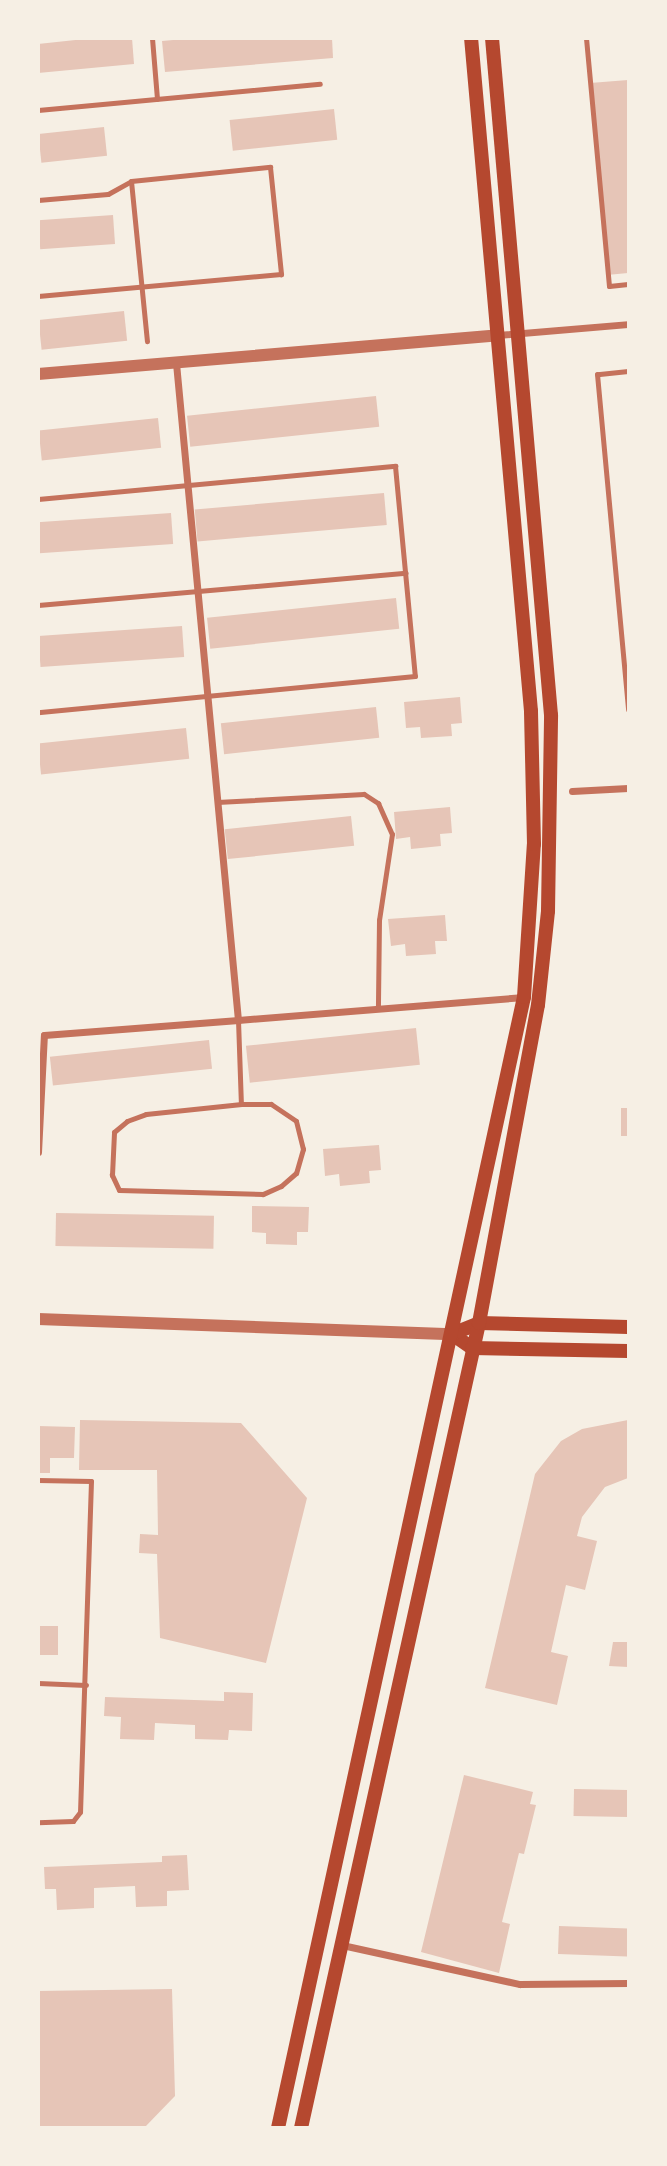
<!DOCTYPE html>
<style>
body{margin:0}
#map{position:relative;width:667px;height:2166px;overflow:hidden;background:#f6efe4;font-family:"Work Sans",sans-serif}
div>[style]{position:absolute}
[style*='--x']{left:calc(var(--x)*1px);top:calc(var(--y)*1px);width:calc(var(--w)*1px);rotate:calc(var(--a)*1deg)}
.building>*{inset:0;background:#e6c5b7;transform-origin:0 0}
.service>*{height:5px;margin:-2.5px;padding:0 2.5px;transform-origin:2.5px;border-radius:2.5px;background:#c5725c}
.minor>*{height:7px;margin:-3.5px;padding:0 3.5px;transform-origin:3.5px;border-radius:3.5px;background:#c5725c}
.tertiary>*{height:12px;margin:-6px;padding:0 6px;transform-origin:6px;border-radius:6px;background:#c5725c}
.secondary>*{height:14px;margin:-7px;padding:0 7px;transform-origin:7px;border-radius:7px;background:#b5482f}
span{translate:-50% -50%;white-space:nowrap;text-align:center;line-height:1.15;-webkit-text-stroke:5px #f6efe4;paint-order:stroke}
.frame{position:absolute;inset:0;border:40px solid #f6efe4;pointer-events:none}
</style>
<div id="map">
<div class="building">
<div style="clip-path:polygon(94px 38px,132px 38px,134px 64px,38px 73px,38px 44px)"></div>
<div style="clip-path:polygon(195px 38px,332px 38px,333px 58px,165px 72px,162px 41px)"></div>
<div style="clip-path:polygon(628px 80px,628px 273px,607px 275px,590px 83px)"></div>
<div style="left:334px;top:109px;width:31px;height:105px;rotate:84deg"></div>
<div style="left:104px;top:127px;width:29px;height:66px;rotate:84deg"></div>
<div style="left:113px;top:215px;width:29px;height:75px;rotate:86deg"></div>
<div style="left:124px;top:311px;width:30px;height:86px;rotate:84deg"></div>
<div style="left:376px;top:396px;width:31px;height:190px;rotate:84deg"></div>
<div style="left:158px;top:418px;width:30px;height:120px;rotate:84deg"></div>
<div style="left:384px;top:493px;width:32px;height:190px;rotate:85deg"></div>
<div style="left:171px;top:513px;width:31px;height:134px;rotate:86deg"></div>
<div style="left:396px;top:598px;width:31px;height:190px;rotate:84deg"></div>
<div style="left:182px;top:626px;width:31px;height:144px;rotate:86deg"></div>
<div style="clip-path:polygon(460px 697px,462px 723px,451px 724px,452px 736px,421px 738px,420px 727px,406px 728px,404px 702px)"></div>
<div style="left:376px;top:707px;width:31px;height:156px;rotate:84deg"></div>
<div style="left:186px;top:728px;width:31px;height:149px;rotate:84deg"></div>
<div style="clip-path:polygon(450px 807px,452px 833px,440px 834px,441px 846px,411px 849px,410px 837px,396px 839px,394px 812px)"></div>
<div style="left:351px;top:816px;width:30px;height:127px;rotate:84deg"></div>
<div style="clip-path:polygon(445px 915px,447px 941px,435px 941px,436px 954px,406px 956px,405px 944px,391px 946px,388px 919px)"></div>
<div style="left:416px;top:1028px;width:37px;height:171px;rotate:84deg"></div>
<div style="left:209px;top:1040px;width:29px;height:160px;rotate:84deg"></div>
<div style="left:621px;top:1108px;width:7px;height:28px"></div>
<div style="clip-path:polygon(379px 1145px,381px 1170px,369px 1171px,370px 1183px,340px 1186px,339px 1174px,325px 1176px,323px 1149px)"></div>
<div style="clip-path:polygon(252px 1206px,309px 1207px,308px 1232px,297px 1232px,297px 1245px,266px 1244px,266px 1233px,252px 1232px)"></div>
<div style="left:56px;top:1213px;width:158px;height:33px;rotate:1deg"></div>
<div style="clip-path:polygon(80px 1420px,241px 1423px,307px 1498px,266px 1663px,160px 1638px,157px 1554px,139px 1553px,140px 1534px,158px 1535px,157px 1470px,79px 1470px)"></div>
<div style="clip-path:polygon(628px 1420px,628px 1478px,605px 1487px,582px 1517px,577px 1536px,597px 1541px,585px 1590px,566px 1585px,551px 1652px,568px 1656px,557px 1705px,485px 1688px,535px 1474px,561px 1441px,582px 1429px)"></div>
<div style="clip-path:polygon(38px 1426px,75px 1427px,74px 1458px,50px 1458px,50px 1473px,38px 1473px)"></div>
<div style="left:38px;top:1626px;width:20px;height:29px"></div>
<div style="clip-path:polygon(613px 1642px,628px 1642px,628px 1667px,609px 1666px)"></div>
<div style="clip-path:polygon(224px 1692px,253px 1693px,252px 1731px,229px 1730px,228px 1740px,195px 1739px,195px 1725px,155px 1723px,154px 1740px,120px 1739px,121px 1717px,104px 1716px,105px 1697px,224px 1701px)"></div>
<div style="clip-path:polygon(464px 1775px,533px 1792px,530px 1804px,536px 1805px,524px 1854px,519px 1853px,502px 1922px,510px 1924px,499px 1973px,421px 1952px)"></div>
<div style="left:574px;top:1789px;width:54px;height:27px;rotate:1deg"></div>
<div style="clip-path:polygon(187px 1855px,189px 1890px,167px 1891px,167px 1906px,136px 1907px,135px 1886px,94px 1888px,94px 1908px,57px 1910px,56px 1889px,45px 1889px,44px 1867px,162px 1862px,162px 1856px)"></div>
<div style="left:559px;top:1926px;width:69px;height:28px;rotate:2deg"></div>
<div style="clip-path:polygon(172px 1989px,175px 2096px,144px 2128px,38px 2128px,38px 1991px)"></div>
</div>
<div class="service">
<div style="--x:152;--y:38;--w:61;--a:85.3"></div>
<div style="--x:586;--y:38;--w:249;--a:84.7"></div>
<div style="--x:609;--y:286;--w:19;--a:-6"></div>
<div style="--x:38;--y:110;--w:283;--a:-5.3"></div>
<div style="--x:131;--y:181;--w:161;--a:84.3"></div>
<div style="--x:38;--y:200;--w:70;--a:-4.9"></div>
<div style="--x:108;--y:194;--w:26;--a:-29"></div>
<div style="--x:131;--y:181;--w:140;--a:-5.8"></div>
<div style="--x:270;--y:167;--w:108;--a:84.1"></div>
<div style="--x:281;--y:274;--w:244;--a:174.8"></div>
<div style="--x:628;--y:371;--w:31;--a:174"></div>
<div style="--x:597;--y:374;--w:337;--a:84.7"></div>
<div style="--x:38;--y:499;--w:359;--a:-5.3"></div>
<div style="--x:395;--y:466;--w:211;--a:84.6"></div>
<div style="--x:415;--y:676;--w:379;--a:174.5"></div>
<div style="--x:38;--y:605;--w:369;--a:-5"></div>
<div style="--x:217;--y:802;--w:147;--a:-3.1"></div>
<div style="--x:364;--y:794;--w:17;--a:33"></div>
<div style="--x:378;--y:803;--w:34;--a:66"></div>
<div style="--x:392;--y:834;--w:87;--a:98.6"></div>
<div style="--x:379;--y:920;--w:88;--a:90.7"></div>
<div style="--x:238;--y:1020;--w:84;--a:88"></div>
<div style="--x:241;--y:1104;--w:30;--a:0"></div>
<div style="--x:271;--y:1104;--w:30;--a:34"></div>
<div style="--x:296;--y:1121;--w:29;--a:76"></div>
<div style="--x:303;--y:1149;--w:25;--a:106"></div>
<div style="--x:296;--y:1173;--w:20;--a:139"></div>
<div style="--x:281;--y:1186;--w:20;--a:156"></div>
<div style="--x:263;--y:1194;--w:144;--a:-178.4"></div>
<div style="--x:119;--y:1190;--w:17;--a:-115"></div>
<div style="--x:112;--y:1175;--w:43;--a:-87.3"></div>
<div style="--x:114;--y:1132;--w:17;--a:-40"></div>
<div style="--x:127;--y:1121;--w:20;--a:-20"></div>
<div style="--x:146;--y:1114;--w:96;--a:-6"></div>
<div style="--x:38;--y:1480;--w:53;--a:1.1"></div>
<div style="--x:91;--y:1481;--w:331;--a:91.9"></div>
<div style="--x:80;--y:1812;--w:11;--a:128"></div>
<div style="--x:73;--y:1821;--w:35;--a:178"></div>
<div style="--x:38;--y:1683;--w:48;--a:2.4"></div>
</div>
<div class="minor">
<div style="--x:498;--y:335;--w:130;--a:-4.8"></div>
<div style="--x:176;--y:363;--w:660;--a:84.61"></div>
<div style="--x:238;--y:1020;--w:287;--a:-4.6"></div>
<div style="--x:572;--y:791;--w:56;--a:-3.1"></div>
<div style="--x:38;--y:1152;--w:117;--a:-87.1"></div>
<div style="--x:44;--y:1035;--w:195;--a:-4.4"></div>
<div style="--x:342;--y:1945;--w:182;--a:12.4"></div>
<div style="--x:520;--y:1984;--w:108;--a:-0.5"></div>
</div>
<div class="tertiary">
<div style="--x:38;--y:374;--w:462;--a:-4.8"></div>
<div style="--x:38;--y:1319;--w:414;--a:2.1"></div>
</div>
<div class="secondary">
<div style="--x:452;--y:1334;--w:24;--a:35"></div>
<div style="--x:472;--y:1348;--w:156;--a:1.1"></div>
<div style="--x:452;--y:1334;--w:29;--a:-22"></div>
<div style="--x:479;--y:1323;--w:149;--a:1.5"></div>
<div style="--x:278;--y:2128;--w:1157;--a:-77.73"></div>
<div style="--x:524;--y:997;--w:153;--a:-86.3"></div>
<div style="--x:534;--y:844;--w:133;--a:-91.3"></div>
<div style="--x:531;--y:711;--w:676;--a:-95.09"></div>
<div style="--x:301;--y:2128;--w:824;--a:-77.53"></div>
<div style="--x:479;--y:1323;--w:323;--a:-79.5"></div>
<div style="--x:538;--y:1005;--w:95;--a:-83.9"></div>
<div style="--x:548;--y:911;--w:196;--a:-89.1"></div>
<div style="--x:551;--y:715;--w:680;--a:-94.98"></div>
</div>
<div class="frame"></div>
</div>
